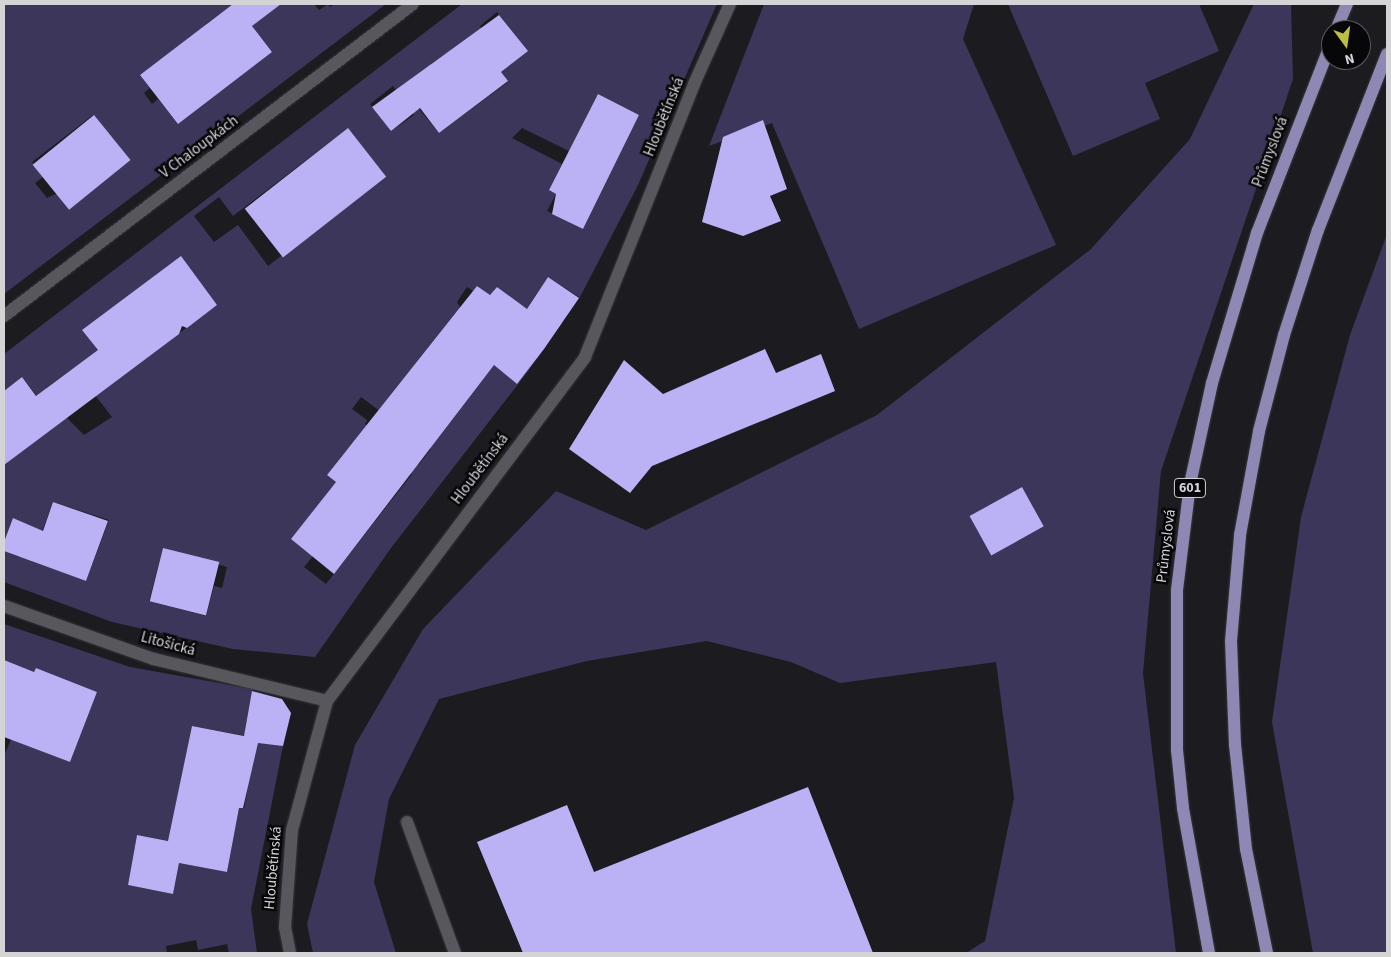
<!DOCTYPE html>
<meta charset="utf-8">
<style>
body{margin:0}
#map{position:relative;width:1391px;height:957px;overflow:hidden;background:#1c1b20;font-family:"Source Sans 3",sans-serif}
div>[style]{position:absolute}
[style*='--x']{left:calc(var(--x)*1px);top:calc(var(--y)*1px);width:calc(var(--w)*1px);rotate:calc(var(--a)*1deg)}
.green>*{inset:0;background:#3c365a}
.building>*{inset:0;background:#bbb2f6;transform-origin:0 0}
.roads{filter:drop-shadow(0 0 1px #38373b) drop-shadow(0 0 1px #38373b)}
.lane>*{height:12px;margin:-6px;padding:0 6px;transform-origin:6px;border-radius:6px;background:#58575d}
.street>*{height:12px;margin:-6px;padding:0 6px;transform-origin:6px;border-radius:6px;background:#58575d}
.primary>*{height:12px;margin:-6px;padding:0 6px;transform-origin:6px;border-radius:6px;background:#8e88b5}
span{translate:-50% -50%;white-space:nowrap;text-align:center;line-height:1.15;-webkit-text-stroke:5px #070608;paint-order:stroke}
.shield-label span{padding:1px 4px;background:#070608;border:1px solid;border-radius:4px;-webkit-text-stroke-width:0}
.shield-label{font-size:14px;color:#d4d4d7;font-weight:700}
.street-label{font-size:15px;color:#d4d4d7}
.frame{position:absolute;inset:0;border:5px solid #d4d4d7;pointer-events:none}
.north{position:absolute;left:1321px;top:20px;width:50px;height:50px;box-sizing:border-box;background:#070608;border:1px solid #59585b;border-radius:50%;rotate:166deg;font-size:14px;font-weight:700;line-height:20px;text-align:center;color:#d4d4d7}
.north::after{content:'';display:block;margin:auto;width:18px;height:22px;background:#bdbf43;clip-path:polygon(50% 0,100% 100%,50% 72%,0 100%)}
</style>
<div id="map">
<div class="green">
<div style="clip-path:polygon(evenodd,4px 4px,233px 4px,206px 24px,208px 26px,140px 75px,150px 88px,144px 93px,152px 104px,158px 99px,178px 123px,272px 52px,252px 26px,258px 21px,244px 16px,235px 4px,314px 4px,319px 10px,328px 4px,330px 7px,335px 4px,386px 4px,4px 294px,4px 4px,93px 115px,130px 160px,47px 198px,35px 183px,43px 177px,32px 162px,93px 115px)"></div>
<div style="clip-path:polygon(evenodd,462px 4px,717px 4px,638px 185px,580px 297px,526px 374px,391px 548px,315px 657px,233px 649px,112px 622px,4px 582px,4px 551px,19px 557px,31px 526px,13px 518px,4px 542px,4px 465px,66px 417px,84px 435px,112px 417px,74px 368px,46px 388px,52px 398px,44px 405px,22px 377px,4px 391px,4px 354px,462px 4px,497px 12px,527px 51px,501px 72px,508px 82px,439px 133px,419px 109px,432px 63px,482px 29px,480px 26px,497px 12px,462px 4px,393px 86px,414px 115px,391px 131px,370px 104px,393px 86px,462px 4px,598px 94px,639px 115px,583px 229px,547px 211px,556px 194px,549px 190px,562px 164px,512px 138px,522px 128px,569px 151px,598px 94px,462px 4px,348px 128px,326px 221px,268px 266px,238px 225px,214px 242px,194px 216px,219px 197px,233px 216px,348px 128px,462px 4px,173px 262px,217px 305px,119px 378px,83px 330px,173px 262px,462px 4px,548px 277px,579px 297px,560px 326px,530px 304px,548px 277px,462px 4px,477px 286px,490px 295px,497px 287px,514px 300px,508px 348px,531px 366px,517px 384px,494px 365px,457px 302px,467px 287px,473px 291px,477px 286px,462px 4px,361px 397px,431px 449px,419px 464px,365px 424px,367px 420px,352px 409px,361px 397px,462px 4px,369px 441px,412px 474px,326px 584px,304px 567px,313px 556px,325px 496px,336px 482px,327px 475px,346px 451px,369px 441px,462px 4px,53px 502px,109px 520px,86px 581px,31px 561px,53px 502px,462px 4px,163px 548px,227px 567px,222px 588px,214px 586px,206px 616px,149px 601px,163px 548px)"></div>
<div style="clip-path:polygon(764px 4px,974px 4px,963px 39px,1056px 245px,859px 329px,772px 123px,709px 146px)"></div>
<div style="clip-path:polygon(1008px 4px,1199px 4px,1219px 51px,1145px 83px,1160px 119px,1073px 156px)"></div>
<div style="clip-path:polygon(evenodd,1254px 4px,1291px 4px,1293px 79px,1161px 471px,1143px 673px,1176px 953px,966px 953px,985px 941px,1014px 798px,996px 662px,840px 683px,791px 662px,707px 641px,587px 661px,439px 699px,389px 799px,374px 882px,396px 953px,313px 953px,307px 924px,355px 745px,423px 629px,556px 491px,646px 530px,877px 415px,1091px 249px,1190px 139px,1254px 4px,1022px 487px,1044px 526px,992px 555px,970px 516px,1022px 487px)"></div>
<div style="clip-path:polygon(1387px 234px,1387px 953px,1313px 953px,1272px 722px,1301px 517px,1350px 335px)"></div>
<div style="clip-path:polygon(evenodd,4px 624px,130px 667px,253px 689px,245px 730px,283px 746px,251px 909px,257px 953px,229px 953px,227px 944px,198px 950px,196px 940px,166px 946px,167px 953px,4px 953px,4px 756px,11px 739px,70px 762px,97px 692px,36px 668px,34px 672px,9px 663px,4px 677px,4px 624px,192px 726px,253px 737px,247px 792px,244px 808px,239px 808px,227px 872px,179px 863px,173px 894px,128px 885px,137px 835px,169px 841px,192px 726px)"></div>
</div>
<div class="building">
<div style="clip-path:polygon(233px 4px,281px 4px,252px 26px,272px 52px,178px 124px,140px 75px)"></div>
<div style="clip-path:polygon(499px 15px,528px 51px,501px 72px,508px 81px,439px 133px,420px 108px,391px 131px,372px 107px)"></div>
<div style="clip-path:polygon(598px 94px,639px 115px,583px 229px,552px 214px,556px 194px,549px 190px)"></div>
<div style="left:94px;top:115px;width:58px;height:79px;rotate:51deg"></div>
<div style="clip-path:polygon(763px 120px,787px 189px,770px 196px,781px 221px,743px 236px,702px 222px,723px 137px)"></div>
<div style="left:348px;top:128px;width:62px;height:131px;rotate:52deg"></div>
<div style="clip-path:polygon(181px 256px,217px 305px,187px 328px,182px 326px,179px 334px,4px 465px,4px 391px,22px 377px,36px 396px,98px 350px,82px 330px)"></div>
<div style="clip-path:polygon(548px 277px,579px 298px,544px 349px,517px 384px,494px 365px,334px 574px,291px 539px,336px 482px,327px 475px,477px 286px,490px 295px,497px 287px,527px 309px)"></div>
<div style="clip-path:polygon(765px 349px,776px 373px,821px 354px,835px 391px,652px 466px,630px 493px,569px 449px,624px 360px,663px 394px)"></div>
<div style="left:1022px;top:487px;width:45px;height:60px;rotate:61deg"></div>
<div style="clip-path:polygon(53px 502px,108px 521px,86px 581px,4px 551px,4px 542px,13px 518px,43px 531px)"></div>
<div style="left:163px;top:548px;width:58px;height:55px;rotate:14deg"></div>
<div style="clip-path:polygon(4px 660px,34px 672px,36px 668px,97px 692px,70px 762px,4px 737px)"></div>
<div style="clip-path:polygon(252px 691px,282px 699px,291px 713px,283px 746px,258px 743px,243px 808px,239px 808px,227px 872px,179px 863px,173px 894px,128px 885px,137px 835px,168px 841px,192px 726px,244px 736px)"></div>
<div style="clip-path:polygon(808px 787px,873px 953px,523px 953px,477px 842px,567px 805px,594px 872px)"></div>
</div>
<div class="roads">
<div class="lane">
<div style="--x:407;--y:822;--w:140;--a:69.9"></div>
</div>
<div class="street">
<div style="--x:4;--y:316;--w:514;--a:-37.34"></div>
<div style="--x:4;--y:606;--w:159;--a:19.5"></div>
<div style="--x:154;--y:659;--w:178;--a:13.6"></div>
<div style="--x:290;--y:953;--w:26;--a:-101"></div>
<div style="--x:285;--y:927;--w:97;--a:-85.9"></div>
<div style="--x:292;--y:830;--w:134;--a:-74.8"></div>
<div style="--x:327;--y:701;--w:430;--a:-53.1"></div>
<div style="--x:585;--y:357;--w:294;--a:-68.2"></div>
<div style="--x:694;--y:84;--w:88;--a:-65.8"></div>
</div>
<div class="primary">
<div style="--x:1336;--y:30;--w:28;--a:-67"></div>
<div style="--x:1209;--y:953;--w:147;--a:-100.2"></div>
<div style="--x:1183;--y:808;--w:58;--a:-95.9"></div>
<div style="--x:1177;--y:750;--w:160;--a:-90"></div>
<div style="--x:1177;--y:590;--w:107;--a:-83"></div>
<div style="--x:1190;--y:484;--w:103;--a:-77.7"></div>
<div style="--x:1212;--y:383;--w:157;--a:-73.3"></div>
<div style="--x:1257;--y:233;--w:204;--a:-68.7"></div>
<div style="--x:1267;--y:953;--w:106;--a:-101.4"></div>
<div style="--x:1246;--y:849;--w:105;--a:-96"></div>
<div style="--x:1235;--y:745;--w:104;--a:-92.2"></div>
<div style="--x:1231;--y:641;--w:106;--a:-85.1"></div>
<div style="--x:1240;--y:535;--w:106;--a:-79.6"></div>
<div style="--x:1259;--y:431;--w:99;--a:-75.4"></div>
<div style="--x:1284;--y:335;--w:110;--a:-72.1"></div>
<div style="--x:1318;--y:230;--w:189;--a:-68.6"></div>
</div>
</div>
<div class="shield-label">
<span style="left:1190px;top:488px">601</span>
</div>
<div class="street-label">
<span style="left:664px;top:117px;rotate:-68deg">Hloubětínská</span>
<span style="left:199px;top:147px;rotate:-37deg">V Chaloupkách</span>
<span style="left:1270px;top:152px;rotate:-69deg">Průmyslová</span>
<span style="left:480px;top:469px;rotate:-53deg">Hloubětínská</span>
<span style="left:1166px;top:546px;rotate:-83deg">Průmyslová</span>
<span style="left:168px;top:644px;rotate:15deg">Litošická</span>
<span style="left:273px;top:868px;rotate:-85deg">Hloubětínská</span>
</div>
<div class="frame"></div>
<div class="north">N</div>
</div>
